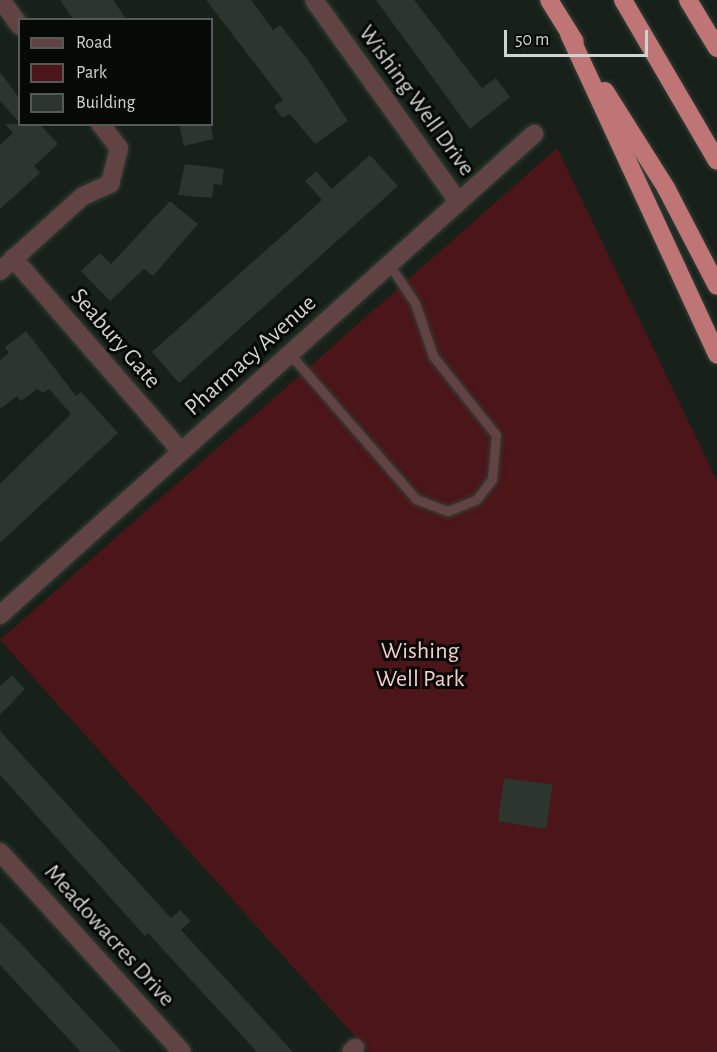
<!DOCTYPE html>
<style>
body{margin:0}
#map{position:relative;width:717px;height:1052px;overflow:hidden;background:#172119;font-family:"Alegreya Sans",sans-serif}
div>[style]{position:absolute}
[style*='--x']{left:calc(var(--x)*1px);top:calc(var(--y)*1px);width:calc(var(--w)*1px);rotate:calc(var(--a)*1deg)}
.green>*{inset:0;background:#4b1519}
.building>*{inset:0;background:#2c362e;transform-origin:0 0}
.roads{filter:drop-shadow(0 0 2px #343e36) drop-shadow(0 0 2px #343e36)}
.lane>*{height:9px;margin:-4.5px;padding:0 4.5px;transform-origin:4.5px;border-radius:4.5px;background:#614343}
.street>*{height:18px;margin:-9px;padding:0 9px;transform-origin:9px;border-radius:9px;background:#614343}
.highway>*{height:18px;margin:-9px;padding:0 9px;transform-origin:9px;border-radius:9px;background:#bf7575}
span{translate:-50% -50%;white-space:nowrap;text-align:center;line-height:1.15;-webkit-text-stroke:6px #060906;paint-order:stroke}
.street-label{font-size:24px;color:#ced4cf}
.park-label{font-size:24px;color:#f7cccb}
.legend{position:absolute;left:18px;top:18px;width:195px;height:108px;box-sizing:border-box;background:#060906;border:2px solid #565a56;margin:0;padding:8px 10px;list-style:none;font-size:18px;color:#ced4cf}
.legend li{display:flex;align-items:center;gap:12px;height:30px}
.legend b{width:30px;border:2px solid #565a56}
.scale{position:absolute;left:504px;top:30px;width:144px;height:27px;box-sizing:border-box;border:3px solid #ced4cf;border-top:0;padding-left:8px;font-size:18px;line-height:21px;white-space:nowrap;color:#ced4cf;-webkit-text-stroke:4px #060906;paint-order:stroke}
</style>
<div id="map">
<div class="green">
<div style="clip-path:polygon(557px 148px,717px 481px,717px 1052px,369px 1052px,0 640px)"></div>
</div>
<div class="building">
<div style="clip-path:polygon(60px 0,113px 0,127px 20px,74px 20px)"></div>
<div style="clip-path:polygon(206px 0,251px 0,273px 30px,280px 25px,307px 59px,348px 121px,315px 144px,290px 114px,282px 118px,274px 106px,283px 100px)"></div>
<div style="clip-path:polygon(376px 0,414px 0,482px 88px,496px 78px,510px 97px,470px 129px)"></div>
<div style="clip-path:polygon(0 72px,20px 99px,20px 123px,0 101px)"></div>
<div style="clip-path:polygon(5px 124px,40px 124px,58px 144px,34px 166px,40px 173px,0 209px,0 145px,13px 133px)"></div>
<div style="clip-path:polygon(179px 124px,211px 124px,213px 139px,184px 146px)"></div>
<div style="clip-path:polygon(370px 155px,398px 186px,179px 383px,152px 352px,322px 200px,305px 181px,316px 171px,332px 189px)"></div>
<div style="clip-path:polygon(185px 164px,224px 169px,222px 185px,214px 184px,212px 198px,178px 195px)"></div>
<div style="clip-path:polygon(170px 201px,198px 224px,153px 276px,144px 269px,110px 301px,81px 271px,100px 253px,111px 264px)"></div>
<div style="clip-path:polygon(26px 331px,76px 396px,81px 392px,118px 433px,0 543px,0 484px,71px 414px,49px 389px,43px 393px,37px 389px,21px 401px,17px 396px,0 409px,0 360px,9px 353px,5px 347px)"></div>
<div style="clip-path:polygon(12px 675px,25px 689px,0 715px,0 686px)"></div>
<div style="clip-path:polygon(0 731px,171px 918px,180px 910px,191px 921px,181px 930px,293px 1052px,257px 1052px,148px 933px,145px 936px,0 775px)"></div>
<div style="left:504px;top:778px;width:49px;height:44px;rotate:8deg"></div>
<div style="clip-path:polygon(0 922px,26px 949px,122px 1052px,81px 1052px,62px 1032px,0 965px)"></div>
</div>
<div class="roads">
<div class="lane">
<div style="--x:289;--y:353;--w:194;--a:49"></div>
<div style="--x:416;--y:499;--w:34;--a:21"></div>
<div style="--x:448;--y:511;--w:31;--a:-22"></div>
<div style="--x:477;--y:499;--w:25;--a:-53"></div>
<div style="--x:492;--y:479;--w:44;--a:-84.8"></div>
<div style="--x:496;--y:435;--w:101;--a:-128.6"></div>
<div style="--x:433;--y:356;--w:56;--a:-108.8"></div>
<div style="--x:415;--y:303;--w:47;--a:-123.7"></div>
</div>
<div class="street">
<div style="--x:1;--y:0;--w:32;--a:54"></div>
<div style="--x:314;--y:0;--w:247;--a:54.4"></div>
<div style="--x:13;--y:258;--w:256;--a:49"></div>
<div style="--x:0;--y:271;--w:112;--a:-42.1"></div>
<div style="--x:83;--y:196;--w:30;--a:-24"></div>
<div style="--x:110;--y:184;--w:37;--a:-76"></div>
<div style="--x:119;--y:148;--w:31;--a:-128"></div>
<div style="--x:0;--y:615;--w:719;--a:-42.01"></div>
<div style="--x:0;--y:852;--w:270;--a:47.7"></div>
<div style="--x:351;--y:1052;--w:6;--a:-45"></div>
</div>
<div class="highway">
<div style="--x:549;--y:0;--w:49;--a:58.2"></div>
<div style="--x:623;--y:0;--w:186;--a:59.7"></div>
<div style="--x:688;--y:0;--w:56;--a:58.9"></div>
<div style="--x:569;--y:34;--w:353;--a:65.2"></div>
<div style="--x:605;--y:91;--w:115;--a:57.8"></div>
<div style="--x:666;--y:188;--w:110;--a:62.5"></div>
</div>
</div>
<div class="street-label">
<span style="left:416px;top:101px;rotate:54deg">Wishing Well Drive</span>
<span style="left:115px;top:339px;rotate:49deg">Seabury Gate</span>
<span style="left:251px;top:356px;rotate:-42deg">Pharmacy Avenue</span>
<span style="left:109px;top:936px;rotate:48deg">Meadowacres Drive</span>
</div>
<div class="park-label">
<span style="left:420px;top:666px">Wishing<br>Well Park</span>
</div>
<ul class="legend">
<li><b style="height:8px;background:#614343"></b>Road</li>
<li><b style="height:16px;background:#4b1519"></b>Park</li>
<li><b style="height:16px;background:#2c362e"></b>Building</li>
</ul>
<div class="scale">50 m</div>
</div>
